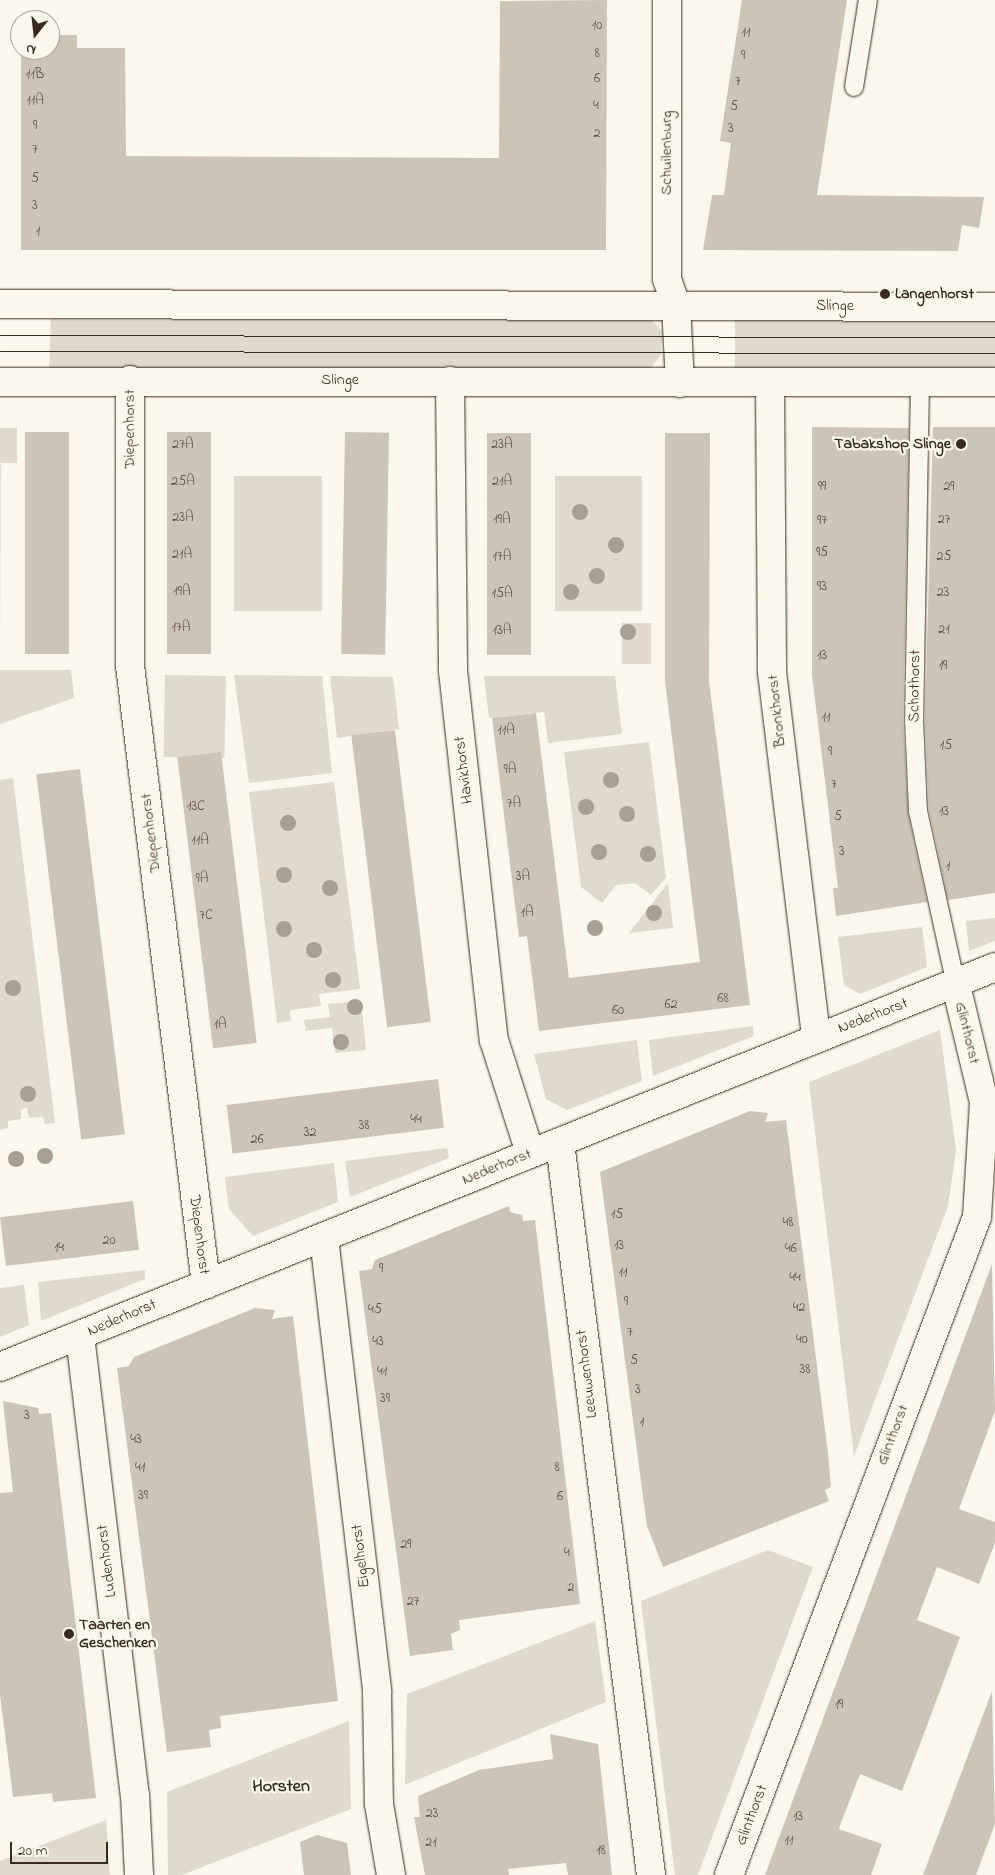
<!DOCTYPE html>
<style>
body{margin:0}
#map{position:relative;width:995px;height:1875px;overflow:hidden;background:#fbf7ec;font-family:"Indie Flower",sans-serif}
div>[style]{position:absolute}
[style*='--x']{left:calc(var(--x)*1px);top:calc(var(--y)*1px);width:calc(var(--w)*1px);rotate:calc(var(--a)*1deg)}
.green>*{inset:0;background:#dfd9ce;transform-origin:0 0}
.building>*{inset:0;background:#ccc4b9;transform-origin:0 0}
.roads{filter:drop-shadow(0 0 1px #3b2a1e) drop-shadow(0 0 1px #3b2a1e)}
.service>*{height:18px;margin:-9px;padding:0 9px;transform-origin:9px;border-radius:9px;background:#fbf7ec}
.minor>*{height:28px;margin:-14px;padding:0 14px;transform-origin:14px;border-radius:14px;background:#fbf7ec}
.secondary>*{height:28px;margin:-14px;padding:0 14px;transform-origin:14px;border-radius:14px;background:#fbf7ec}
.tram>*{height:1px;margin:-0.5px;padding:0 0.5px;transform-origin:0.5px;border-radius:0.5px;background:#3b2a1e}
.trees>*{width:16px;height:16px;margin:-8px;border-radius:50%;background:#a89e93}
.dots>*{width:14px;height:14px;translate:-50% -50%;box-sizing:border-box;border:2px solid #fbf7ec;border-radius:50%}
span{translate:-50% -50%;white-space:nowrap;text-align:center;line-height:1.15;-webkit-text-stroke:4.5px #fbf7ec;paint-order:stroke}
.number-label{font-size:14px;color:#5f5045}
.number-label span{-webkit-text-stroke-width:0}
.street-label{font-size:16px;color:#3b2a1e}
.poi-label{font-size:16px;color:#3b2a1e;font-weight:700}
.left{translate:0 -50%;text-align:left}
.right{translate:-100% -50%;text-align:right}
.neighbourhood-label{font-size:18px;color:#3b2a1e;font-weight:700}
.north{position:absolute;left:10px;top:10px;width:50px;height:50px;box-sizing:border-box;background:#fbf7ec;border:1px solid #aea59a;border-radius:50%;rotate:196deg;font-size:14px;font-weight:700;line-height:20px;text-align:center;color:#3b2a1e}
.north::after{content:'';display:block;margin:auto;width:18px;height:22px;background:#3b2a1e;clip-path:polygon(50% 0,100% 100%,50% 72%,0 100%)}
.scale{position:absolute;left:10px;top:1842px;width:98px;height:22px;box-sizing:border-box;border:2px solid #3b2a1e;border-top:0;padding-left:6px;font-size:15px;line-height:18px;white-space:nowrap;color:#3b2a1e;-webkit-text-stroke:4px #fbf7ec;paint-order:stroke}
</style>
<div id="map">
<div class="green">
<div style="left:735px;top:314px;width:260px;height:59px"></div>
<div style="clip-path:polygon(51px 315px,648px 315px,662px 332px,661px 355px,646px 374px,49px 373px)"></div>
<div style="clip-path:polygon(0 428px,17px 428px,17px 463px,1px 463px,1px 659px)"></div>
<div style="left:234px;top:476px;width:88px;height:135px"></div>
<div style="left:555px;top:476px;width:87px;height:135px"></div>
<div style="left:622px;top:623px;width:29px;height:41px"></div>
<div style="clip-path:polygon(0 670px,71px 670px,74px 698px,0 724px)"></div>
<div style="left:165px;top:675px;width:61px;height:82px;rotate:1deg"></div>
<div style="clip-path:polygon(234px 675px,322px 676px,332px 773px,249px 783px)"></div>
<div style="clip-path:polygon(330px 676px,393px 677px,399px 729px,337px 738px)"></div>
<div style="clip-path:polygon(484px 676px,615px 676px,622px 734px,548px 743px,544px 712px,489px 718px)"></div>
<div style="clip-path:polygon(649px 742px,666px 878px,651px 895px,635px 883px,616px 885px,602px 903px,581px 887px,564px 752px)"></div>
<div style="clip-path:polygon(13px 778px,55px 1123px,45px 1124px,43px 1117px,29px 1118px,27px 1108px,21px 1109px,21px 1119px,8px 1121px,8px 1128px,0 1130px,0 780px)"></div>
<div style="clip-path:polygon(334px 782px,360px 989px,319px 994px,321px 1006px,290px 1010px,291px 1021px,277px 1023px,249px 792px)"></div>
<div style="clip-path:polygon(668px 883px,673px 928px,629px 933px)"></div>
<div style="clip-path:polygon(995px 918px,995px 941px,969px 951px,966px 921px)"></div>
<div style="clip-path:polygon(922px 927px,927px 967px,860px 994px,844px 985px,838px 937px)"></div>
<div style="clip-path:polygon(361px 1001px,366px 1050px,335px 1053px,332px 1028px,306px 1031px,304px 1020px,330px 1017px,328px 1004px)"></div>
<div style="clip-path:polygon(753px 1026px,754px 1036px,653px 1076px,649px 1040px)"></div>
<div style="clip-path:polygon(940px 1030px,956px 1150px,948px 1206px,854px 1456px,809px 1082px)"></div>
<div style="clip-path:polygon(637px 1040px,642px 1081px,567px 1110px,546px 1099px,534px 1054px)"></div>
<div style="clip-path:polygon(447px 1148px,449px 1158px,350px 1197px,345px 1161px)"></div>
<div style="clip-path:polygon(334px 1163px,338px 1202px,253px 1236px,229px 1209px,225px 1177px)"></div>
<div style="clip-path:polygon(145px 1270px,145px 1279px,41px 1321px,38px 1282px)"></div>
<div style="clip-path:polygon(24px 1285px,29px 1325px,0 1337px,0 1288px)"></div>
<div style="clip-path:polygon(768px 1550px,813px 1567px,698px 1875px,675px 1875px,641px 1601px)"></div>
<div style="clip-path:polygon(595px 1621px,606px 1702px,405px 1785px,407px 1694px)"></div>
<div style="clip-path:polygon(349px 1721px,351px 1809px,182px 1875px,168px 1875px,167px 1792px)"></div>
<div style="clip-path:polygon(106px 1820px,110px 1875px,0 1875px,0 1861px)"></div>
</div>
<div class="building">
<div style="clip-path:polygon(607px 0,606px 250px,21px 250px,21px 50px,50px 50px,50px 35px,77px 35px,77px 48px,125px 48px,126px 156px,499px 158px,500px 1px)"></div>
<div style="clip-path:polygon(742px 0,847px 0,817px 195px,984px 197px,979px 228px,962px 225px,958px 251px,703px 250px,712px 195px,724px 195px,731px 143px,720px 141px)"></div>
<div style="clip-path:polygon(812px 427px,909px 428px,903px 720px,908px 813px,927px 902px,836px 916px,833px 888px,838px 888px,812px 675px)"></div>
<div style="clip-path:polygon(933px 427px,995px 427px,995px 893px,948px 900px,929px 810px,925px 720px)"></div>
<div style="left:25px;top:432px;width:44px;height:222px"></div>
<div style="left:167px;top:432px;width:44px;height:222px"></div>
<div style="left:345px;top:432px;width:44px;height:222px;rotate:1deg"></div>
<div style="left:487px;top:433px;width:44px;height:222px"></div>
<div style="clip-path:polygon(665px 433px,710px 433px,709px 681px,750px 1005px,539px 1031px,527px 936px,519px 937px,492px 718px,536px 713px,569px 978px,700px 962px,665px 681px)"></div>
<div style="left:395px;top:730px;width:294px;height:44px;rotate:83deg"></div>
<div style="left:221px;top:752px;width:293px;height:44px;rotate:83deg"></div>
<div style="left:80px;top:769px;width:368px;height:44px;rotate:83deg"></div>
<div style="left:438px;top:1079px;width:49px;height:213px;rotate:83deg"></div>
<div style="clip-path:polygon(750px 1111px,768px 1113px,765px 1122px,786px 1120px,828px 1454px,831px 1487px,825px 1490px,829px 1501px,663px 1567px,647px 1526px,600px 1172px)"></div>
<div style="left:133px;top:1201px;width:49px;height:134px;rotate:83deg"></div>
<div style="clip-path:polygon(509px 1206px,510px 1212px,522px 1215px,523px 1221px,535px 1220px,580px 1604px,459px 1620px,460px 1630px,451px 1634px,453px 1650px,410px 1656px,359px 1271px,372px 1269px,375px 1260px)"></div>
<div style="clip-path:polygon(992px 1264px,995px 1411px,959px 1509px,995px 1522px,995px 1543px,979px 1584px,937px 1567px,917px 1620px,960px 1637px,925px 1731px,902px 1791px,860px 1774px,842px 1820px,839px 1829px,882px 1844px,871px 1875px,765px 1875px)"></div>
<div style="clip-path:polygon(255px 1308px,275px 1310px,272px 1319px,293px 1316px,338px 1701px,220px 1716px,221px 1728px,209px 1730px,211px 1747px,167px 1752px,117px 1368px,129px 1366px,134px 1357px)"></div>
<div style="clip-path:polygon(3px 1401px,38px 1408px,39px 1414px,51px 1413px,96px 1798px,53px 1802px,52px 1793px,13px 1797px,0 1695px,0 1493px,13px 1492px)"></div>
<div style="clip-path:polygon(992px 1691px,995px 1824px,976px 1875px,923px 1875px)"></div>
<div style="clip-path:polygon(550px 1734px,598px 1744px,612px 1875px,568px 1875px,566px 1863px,508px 1869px,509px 1875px,425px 1875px,414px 1817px,420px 1817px,418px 1796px,479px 1770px,553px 1759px)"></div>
<div style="clip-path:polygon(317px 1835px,347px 1843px,351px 1875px,304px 1875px,300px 1842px)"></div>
</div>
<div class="roads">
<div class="service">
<div style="--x:854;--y:87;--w:88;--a:-80.9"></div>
<div style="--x:920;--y:383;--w:337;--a:91"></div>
<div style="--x:914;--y:720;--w:91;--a:87.5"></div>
<div style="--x:918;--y:811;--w:178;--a:77.7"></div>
</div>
<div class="minor">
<div style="--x:667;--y:0;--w:279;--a:90"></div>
<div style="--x:667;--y:279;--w:28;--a:71"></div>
<div style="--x:676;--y:305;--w:78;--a:87.1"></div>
<div style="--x:130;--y:380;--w:286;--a:90"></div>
<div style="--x:130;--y:666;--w:623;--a:82.99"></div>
<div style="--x:450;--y:381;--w:290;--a:89.4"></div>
<div style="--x:453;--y:671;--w:371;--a:83.7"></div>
<div style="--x:494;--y:1040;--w:119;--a:72.3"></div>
<div style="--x:770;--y:382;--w:290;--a:89.6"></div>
<div style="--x:772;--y:672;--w:369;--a:83.1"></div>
<div style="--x:560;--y:1143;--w:738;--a:82.91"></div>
<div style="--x:324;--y:1238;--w:457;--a:83.3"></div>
<div style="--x:377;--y:1692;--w:112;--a:89"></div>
<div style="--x:379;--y:1804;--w:72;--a:80.4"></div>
<div style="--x:80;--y:1336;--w:462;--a:83.2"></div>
<div style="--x:135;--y:1795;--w:80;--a:87.1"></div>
<div style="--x:0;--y:1367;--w:1072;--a:-21.9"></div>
<div style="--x:729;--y:1875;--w:703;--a:-69.35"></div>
<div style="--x:977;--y:1217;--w:115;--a:-86.5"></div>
<div style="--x:984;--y:1102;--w:120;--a:-103.5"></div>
</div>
<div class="secondary">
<div style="--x:0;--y:304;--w:995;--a:0.17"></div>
<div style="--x:0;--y:382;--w:995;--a:0"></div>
</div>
</div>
<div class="tram">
<div style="--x:0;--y:335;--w:995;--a:0.12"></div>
<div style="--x:0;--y:351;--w:995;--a:0.12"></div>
</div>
<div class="trees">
<div style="left:580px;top:512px"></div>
<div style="left:616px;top:545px"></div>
<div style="left:597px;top:576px"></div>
<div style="left:571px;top:592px"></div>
<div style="left:628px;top:632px"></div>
<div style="left:611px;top:780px"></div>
<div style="left:586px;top:807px"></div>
<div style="left:627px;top:814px"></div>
<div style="left:288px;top:823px"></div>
<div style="left:599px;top:852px"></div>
<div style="left:648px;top:854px"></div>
<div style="left:284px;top:875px"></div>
<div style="left:330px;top:888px"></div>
<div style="left:654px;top:913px"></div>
<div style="left:595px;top:928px"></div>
<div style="left:284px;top:929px"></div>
<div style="left:314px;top:950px"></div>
<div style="left:333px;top:980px"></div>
<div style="left:13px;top:988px"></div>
<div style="left:355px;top:1007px"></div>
<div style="left:341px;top:1042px"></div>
<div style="left:28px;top:1094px"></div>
<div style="left:45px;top:1156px"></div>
<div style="left:16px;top:1159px"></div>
</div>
<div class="dots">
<div style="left:885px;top:294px;background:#3b2a1e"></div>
<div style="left:961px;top:444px;background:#3b2a1e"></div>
<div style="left:69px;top:1634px;background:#3b2a1e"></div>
</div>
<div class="number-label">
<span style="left:597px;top:26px">10</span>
<span style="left:746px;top:33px">11</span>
<span style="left:597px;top:54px">8</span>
<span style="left:743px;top:56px">9</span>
<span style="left:35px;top:75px">11B</span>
<span style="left:597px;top:79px">6</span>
<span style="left:738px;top:82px">7</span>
<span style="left:35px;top:101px">11A</span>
<span style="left:596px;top:106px">4</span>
<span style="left:734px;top:107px">5</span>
<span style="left:35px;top:126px">9</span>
<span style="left:731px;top:129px">3</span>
<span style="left:597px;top:134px">2</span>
<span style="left:35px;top:150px">7</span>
<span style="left:35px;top:179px">5</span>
<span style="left:35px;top:206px">3</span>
<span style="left:38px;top:232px">1</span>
<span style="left:183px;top:445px">27A</span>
<span style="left:502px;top:445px">23A</span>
<span style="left:183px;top:482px">25A</span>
<span style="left:502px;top:482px">21A</span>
<span style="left:822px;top:487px">99</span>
<span style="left:949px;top:487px">29</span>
<span style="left:183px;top:518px">23A</span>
<span style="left:502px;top:520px">19A</span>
<span style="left:944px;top:520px">27</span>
<span style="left:822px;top:521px">97</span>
<span style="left:822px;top:553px">95</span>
<span style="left:182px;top:555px">21A</span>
<span style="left:502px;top:557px">17A</span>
<span style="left:944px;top:557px">25</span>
<span style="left:822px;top:587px">93</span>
<span style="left:182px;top:592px">19A</span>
<span style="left:943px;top:593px">23</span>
<span style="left:502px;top:594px">15A</span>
<span style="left:181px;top:628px">17A</span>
<span style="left:944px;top:630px">21</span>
<span style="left:502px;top:631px">13A</span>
<span style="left:822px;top:656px">13</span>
<span style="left:943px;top:666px">19</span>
<span style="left:826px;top:718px">11</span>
<span style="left:506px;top:731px">11A</span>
<span style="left:946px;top:746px">15</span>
<span style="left:830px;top:752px">9</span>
<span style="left:510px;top:770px">9A</span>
<span style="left:834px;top:785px">7</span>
<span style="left:514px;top:804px">7A</span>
<span style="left:196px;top:807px">13C</span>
<span style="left:944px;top:812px">13</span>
<span style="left:838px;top:817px">5</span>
<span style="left:200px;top:841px">11A</span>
<span style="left:842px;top:852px">3</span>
<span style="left:948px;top:867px">1</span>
<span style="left:523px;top:877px">3A</span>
<span style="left:202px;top:879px">9A</span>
<span style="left:527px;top:913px">1A</span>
<span style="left:206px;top:916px">7C</span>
<span style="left:723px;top:999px">68</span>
<span style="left:671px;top:1005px">62</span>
<span style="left:618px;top:1011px">60</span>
<span style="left:220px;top:1025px">1A</span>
<span style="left:416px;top:1120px">44</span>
<span style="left:364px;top:1126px">38</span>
<span style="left:310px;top:1133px">32</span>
<span style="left:257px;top:1140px">26</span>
<span style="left:617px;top:1215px">15</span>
<span style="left:788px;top:1223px">48</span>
<span style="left:109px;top:1241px">20</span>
<span style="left:619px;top:1246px">13</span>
<span style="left:59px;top:1248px">14</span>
<span style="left:791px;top:1249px">46</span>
<span style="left:381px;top:1269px">9</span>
<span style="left:623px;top:1273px">11</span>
<span style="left:795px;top:1278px">44</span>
<span style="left:626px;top:1302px">9</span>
<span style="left:799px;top:1308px">42</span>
<span style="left:375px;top:1310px">45</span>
<span style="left:630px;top:1333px">7</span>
<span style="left:802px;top:1340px">40</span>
<span style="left:378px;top:1342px">43</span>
<span style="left:634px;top:1361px">5</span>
<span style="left:805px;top:1370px">38</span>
<span style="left:382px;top:1372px">41</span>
<span style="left:638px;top:1390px">3</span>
<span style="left:385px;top:1399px">39</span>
<span style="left:27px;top:1416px">3</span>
<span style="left:642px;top:1423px">1</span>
<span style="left:136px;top:1440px">43</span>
<span style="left:140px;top:1468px">41</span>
<span style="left:557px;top:1468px">8</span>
<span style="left:143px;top:1496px">39</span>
<span style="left:560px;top:1497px">6</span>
<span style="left:406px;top:1545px">29</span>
<span style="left:567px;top:1553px">4</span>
<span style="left:571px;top:1588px">2</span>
<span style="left:413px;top:1602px">27</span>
<span style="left:839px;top:1705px">19</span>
<span style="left:432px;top:1814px">23</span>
<span style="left:798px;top:1817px">13</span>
<span style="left:789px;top:1841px">11</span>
<span style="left:431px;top:1843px">21</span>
<span style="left:601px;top:1851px">18</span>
</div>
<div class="street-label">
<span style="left:667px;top:153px;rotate:-90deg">Schuilenburg</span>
<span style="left:835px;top:306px;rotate:1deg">Slinge</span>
<span style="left:340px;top:380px">Slinge</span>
<span style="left:130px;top:429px;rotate:-90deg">Diepenhorst</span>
<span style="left:915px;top:686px;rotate:-89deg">Schothorst</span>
<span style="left:777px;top:711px;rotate:-96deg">Bronkhorst</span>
<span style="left:464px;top:770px;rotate:-97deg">Havikhorst</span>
<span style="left:151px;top:833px;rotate:-97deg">Diepenhorst</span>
<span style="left:873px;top:1016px;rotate:-21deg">Nederhorst</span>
<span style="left:967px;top:1033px;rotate:76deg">Glinthorst</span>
<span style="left:497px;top:1167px;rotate:-22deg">Nederhorst</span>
<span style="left:199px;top:1235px;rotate:83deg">Diepenhorst</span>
<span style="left:122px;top:1318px;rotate:-23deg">Nederhorst</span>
<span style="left:587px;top:1374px;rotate:-97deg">Leeuwenhorst</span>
<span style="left:893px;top:1435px;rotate:-69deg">Glinthorst</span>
<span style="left:361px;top:1556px;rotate:-97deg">Eigelhorst</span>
<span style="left:107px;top:1561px;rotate:-97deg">Ludenhorst</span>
<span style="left:752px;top:1815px;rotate:-69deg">Glinthorst</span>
</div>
<div class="poi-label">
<span class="left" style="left:895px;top:294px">Langenhorst</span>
<span class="right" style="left:951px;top:444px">Tabakshop Slinge</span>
<span class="left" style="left:79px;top:1634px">Taarten en<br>Geschenken</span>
</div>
<div class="neighbourhood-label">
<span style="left:281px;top:1787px">Horsten</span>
</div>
<div class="north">N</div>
<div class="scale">20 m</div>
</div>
